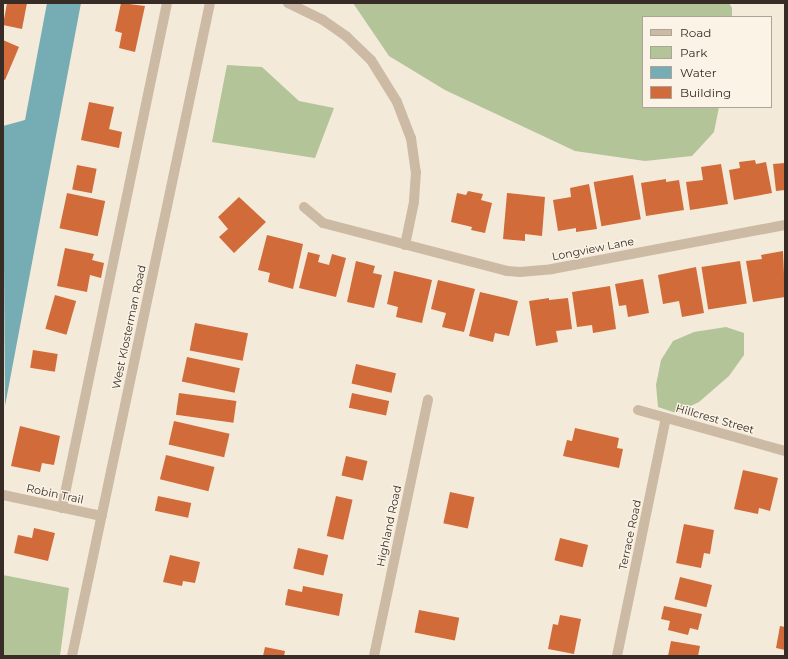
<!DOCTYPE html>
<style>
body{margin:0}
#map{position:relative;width:788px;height:659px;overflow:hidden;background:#f4ead9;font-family:Montserrat,sans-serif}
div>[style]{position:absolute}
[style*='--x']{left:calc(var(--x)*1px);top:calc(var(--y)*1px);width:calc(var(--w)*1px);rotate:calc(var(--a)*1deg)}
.green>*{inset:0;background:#b2c498}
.water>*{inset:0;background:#76acb4}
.building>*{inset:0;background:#d26b3a;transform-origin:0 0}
.minor>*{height:10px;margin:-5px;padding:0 5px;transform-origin:5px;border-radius:5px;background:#cdbaa4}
span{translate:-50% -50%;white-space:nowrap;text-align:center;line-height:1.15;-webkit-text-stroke:3px #fbf3e6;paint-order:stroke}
.street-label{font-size:11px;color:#382d26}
.frame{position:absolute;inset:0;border:4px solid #382d26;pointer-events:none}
.legend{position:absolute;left:642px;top:16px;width:130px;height:92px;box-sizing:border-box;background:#fbf3e6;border:1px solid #ada499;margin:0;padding:5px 7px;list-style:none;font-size:12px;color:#382d26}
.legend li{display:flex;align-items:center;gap:8px;height:20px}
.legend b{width:20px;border:1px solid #ada499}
</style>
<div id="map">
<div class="green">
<div style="clip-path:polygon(353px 3px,729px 3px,732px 8px,732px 17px,643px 17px,643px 107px,719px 107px,714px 132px,692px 156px,645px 161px,575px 151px,445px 90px,389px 56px)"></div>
<div style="clip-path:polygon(227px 65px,262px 67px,299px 101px,334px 108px,315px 158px,212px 142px)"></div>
<div style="clip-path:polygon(726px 327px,744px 333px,744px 355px,729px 376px,699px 402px,676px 413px,658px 407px,656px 385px,661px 360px,673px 341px,694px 332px)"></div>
<div style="clip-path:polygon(3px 575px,69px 588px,60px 656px,3px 656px)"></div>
</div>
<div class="water">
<div style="clip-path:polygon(47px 3px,81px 3px,5px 406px,3px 126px,25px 120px)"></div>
</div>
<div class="building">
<div style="clip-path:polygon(7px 3px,27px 3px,22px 29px,3px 25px)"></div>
<div style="clip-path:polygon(121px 3px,145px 6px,135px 52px,119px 48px,122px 33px,115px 31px)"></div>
<div style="clip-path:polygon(3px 40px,19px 47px,5px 80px,3px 79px)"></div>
<div style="clip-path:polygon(89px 102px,114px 107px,109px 129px,122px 132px,119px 148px,81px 140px)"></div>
<div style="clip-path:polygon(755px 160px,756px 164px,766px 162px,772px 193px,734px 200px,729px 170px,740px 168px,739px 162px)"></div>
<div style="clip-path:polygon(785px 163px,785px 190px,776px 191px,773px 164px)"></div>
<div style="clip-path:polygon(721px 164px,728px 204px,690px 210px,686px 182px,703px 180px,701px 167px)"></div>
<div style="left:77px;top:165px;width:20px;height:25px;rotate:11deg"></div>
<div style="left:633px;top:175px;width:45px;height:40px;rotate:80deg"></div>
<div style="clip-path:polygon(666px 179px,666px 182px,679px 180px,684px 210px,646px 216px,641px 183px)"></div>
<div style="clip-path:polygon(589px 184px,597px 229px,576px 232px,576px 228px,558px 231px,553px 200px,571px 197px,570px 188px)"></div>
<div style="clip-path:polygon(468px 191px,483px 194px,481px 200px,492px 203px,485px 233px,471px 230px,472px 227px,451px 222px,457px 193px,466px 195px)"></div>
<div style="left:67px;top:193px;width:39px;height:36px;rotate:12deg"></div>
<div style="clip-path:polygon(507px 193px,545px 197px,542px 236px,525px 234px,525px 241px,503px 239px)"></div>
<div style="clip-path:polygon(239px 197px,266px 222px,234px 253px,219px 237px,228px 229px,218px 217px)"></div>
<div style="clip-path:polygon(267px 235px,303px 244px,293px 289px,268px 282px,270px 273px,258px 270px)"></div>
<div style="clip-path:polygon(65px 248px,94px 254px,92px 260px,104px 263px,101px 278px,90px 275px,87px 292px,57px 286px)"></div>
<div style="clip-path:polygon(783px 251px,785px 297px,753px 302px,746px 261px,762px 259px,761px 255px)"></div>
<div style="clip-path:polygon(308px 252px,320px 255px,318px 262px,329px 265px,332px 254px,346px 258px,336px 297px,299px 288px)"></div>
<div style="clip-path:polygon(356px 261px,375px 266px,373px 273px,382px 275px,374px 308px,347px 302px)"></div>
<div style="left:740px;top:261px;width:43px;height:39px;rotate:81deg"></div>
<div style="clip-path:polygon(696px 267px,704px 313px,682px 317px,679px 301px,663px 304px,658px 275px)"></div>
<div style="clip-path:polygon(394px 271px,432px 280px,422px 323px,396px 317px,398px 307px,387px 304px)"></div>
<div style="clip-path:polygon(643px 279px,649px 313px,628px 317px,626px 305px,619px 306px,615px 284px)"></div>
<div style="clip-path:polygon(438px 280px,475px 289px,464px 332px,442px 327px,446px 313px,431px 309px)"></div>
<div style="clip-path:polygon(610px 286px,616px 329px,593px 333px,592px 325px,577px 327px,572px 292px)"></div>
<div style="clip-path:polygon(480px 292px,518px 301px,509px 336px,495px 333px,493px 342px,469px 336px)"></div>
<div style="left:55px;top:295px;width:22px;height:35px;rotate:16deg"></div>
<div style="clip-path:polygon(549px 298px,549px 300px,568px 298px,572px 329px,556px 331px,558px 342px,536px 346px,529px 301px)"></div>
<div style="left:195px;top:323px;width:54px;height:28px;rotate:11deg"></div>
<div style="left:33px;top:350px;width:25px;height:18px;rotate:9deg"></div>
<div style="left:187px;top:357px;width:54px;height:25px;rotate:12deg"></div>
<div style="left:356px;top:364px;width:41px;height:20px;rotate:13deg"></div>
<div style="left:179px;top:393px;width:58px;height:22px;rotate:8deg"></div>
<div style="left:352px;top:393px;width:38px;height:15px;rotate:12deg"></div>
<div style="left:174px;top:421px;width:57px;height:24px;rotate:13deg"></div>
<div style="clip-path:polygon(20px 426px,60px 436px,54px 465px,42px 463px,40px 472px,11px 466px)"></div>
<div style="clip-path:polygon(575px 428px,619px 438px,617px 448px,623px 449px,619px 468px,563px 456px,567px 440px,572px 441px)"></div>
<div style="left:166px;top:455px;width:50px;height:25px;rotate:14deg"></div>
<div style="left:346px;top:456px;width:22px;height:20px;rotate:13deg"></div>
<div style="clip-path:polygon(743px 470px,778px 478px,770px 511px,759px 508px,758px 514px,734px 509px)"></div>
<div style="left:450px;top:492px;width:25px;height:32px;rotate:12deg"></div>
<div style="left:158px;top:496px;width:34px;height:15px;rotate:12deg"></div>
<div style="left:336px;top:496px;width:17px;height:41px;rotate:13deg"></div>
<div style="clip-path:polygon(684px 524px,714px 530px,710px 554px,704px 553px,701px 568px,676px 563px)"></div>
<div style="clip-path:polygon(34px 528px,55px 533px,48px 561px,14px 553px,18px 535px,32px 538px)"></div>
<div style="left:560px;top:538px;width:29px;height:23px;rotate:14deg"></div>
<div style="left:298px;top:548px;width:31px;height:21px;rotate:13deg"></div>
<div style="clip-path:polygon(170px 555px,200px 562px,195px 583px,183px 581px,182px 586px,163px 582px)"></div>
<div style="left:680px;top:577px;width:33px;height:23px;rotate:14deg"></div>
<div style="clip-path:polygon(303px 586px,343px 594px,339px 616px,285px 605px,288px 589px,302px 592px)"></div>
<div style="clip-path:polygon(664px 606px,702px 614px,698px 630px,690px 628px,688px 635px,668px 630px,670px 621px,661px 619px)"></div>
<div style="left:419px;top:610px;width:41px;height:23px;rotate:11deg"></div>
<div style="clip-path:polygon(560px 615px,581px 619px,574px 654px,548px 649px,553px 624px,558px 625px)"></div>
<div style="clip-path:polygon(780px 626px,785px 627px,785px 650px,776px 648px)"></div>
<div style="clip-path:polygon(671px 641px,700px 646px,698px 656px,668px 656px)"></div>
<div style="clip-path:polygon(265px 647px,285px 651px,284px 656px,263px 656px)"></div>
</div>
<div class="minor">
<div style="--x:288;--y:3;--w:39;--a:26"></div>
<div style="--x:323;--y:20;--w:29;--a:35"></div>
<div style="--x:347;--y:37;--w:33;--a:44"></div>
<div style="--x:371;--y:60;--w:49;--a:58.2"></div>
<div style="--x:397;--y:102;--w:39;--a:69"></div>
<div style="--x:411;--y:138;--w:34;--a:82"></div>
<div style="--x:416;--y:172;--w:30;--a:94"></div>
<div style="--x:414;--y:202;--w:44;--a:101.8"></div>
<div style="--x:304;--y:207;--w:25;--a:40"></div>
<div style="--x:323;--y:223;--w:190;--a:14.6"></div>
<div style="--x:507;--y:271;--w:13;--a:4"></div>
<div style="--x:520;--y:272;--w:32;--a:-5"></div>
<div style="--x:552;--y:269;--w:237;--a:-10.7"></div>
<div style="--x:638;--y:410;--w:153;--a:15.6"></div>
<div style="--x:3;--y:495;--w:101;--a:12"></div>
<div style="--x:62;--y:508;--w:516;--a:-78.25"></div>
<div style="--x:72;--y:656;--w:667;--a:-78.07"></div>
<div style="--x:374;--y:656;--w:262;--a:-78.1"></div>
<div style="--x:617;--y:656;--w:243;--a:-78.4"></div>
</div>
<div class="street-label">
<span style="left:593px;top:249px;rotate:-11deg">Longview Lane</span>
<span style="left:129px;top:327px;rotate:-78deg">West Klosterman Road</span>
<span style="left:715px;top:419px;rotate:16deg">Hillcrest Street</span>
<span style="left:55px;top:494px;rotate:12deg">Robin Trail</span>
<span style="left:389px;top:526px;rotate:-78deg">Highland Road</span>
<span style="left:630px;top:535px;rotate:-78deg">Terrace Road</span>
</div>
<div class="frame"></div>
<ul class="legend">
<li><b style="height:5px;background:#cdbaa4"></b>Road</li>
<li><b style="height:11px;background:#b2c498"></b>Park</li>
<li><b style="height:11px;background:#76acb4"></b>Water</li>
<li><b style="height:11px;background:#d26b3a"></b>Building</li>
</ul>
</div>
